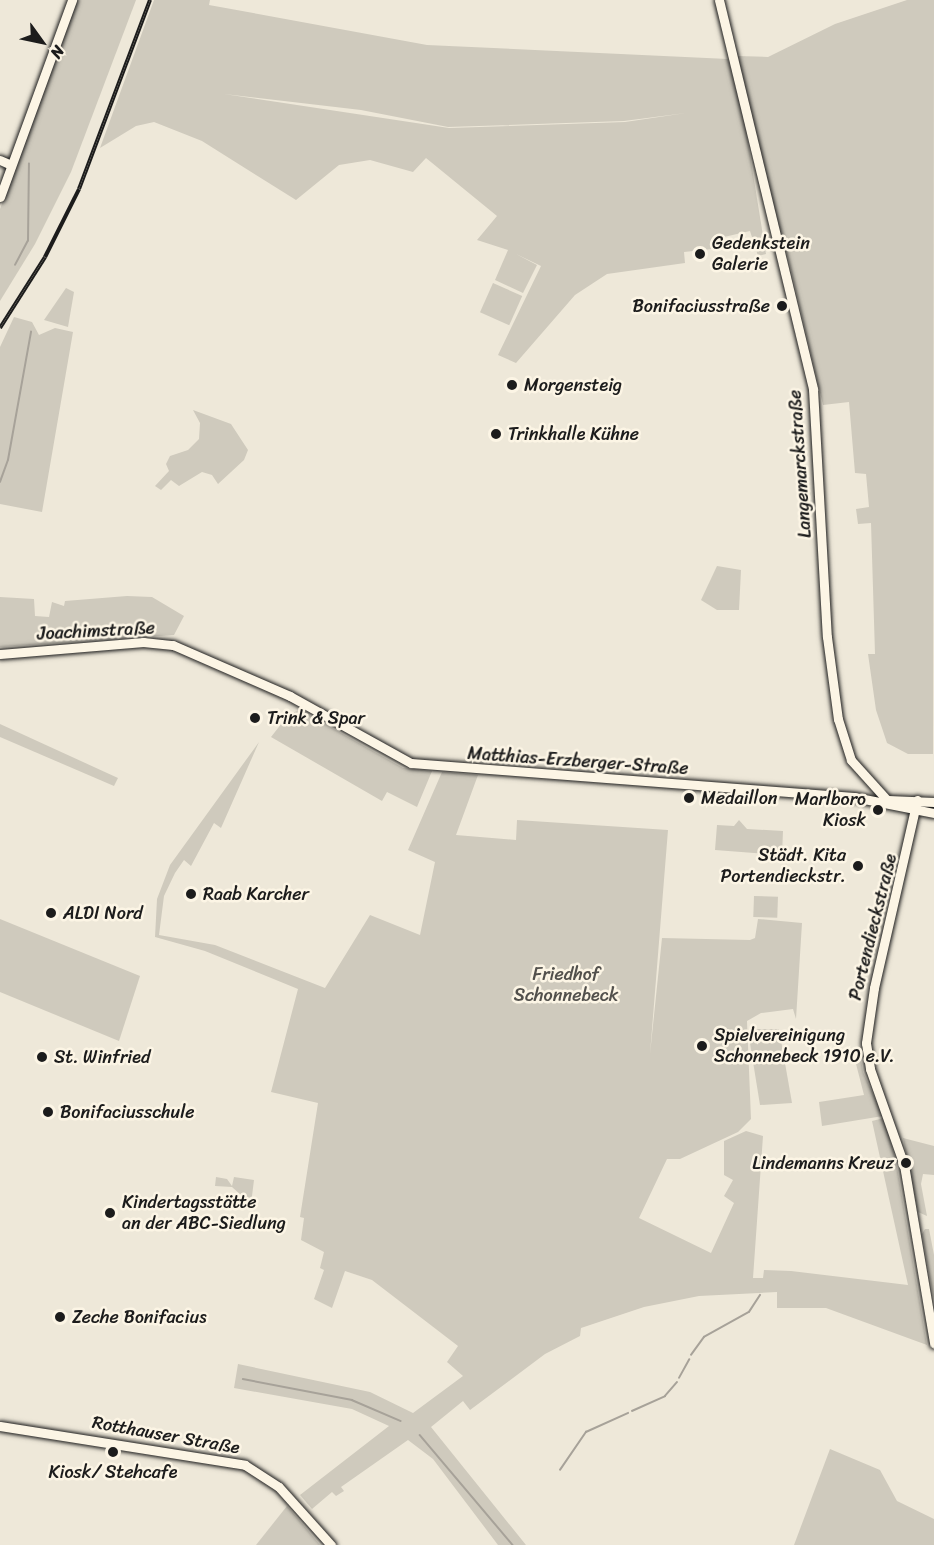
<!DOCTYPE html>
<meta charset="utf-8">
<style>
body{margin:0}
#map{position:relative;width:934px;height:1545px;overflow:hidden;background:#eee8d9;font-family:Sriracha,sans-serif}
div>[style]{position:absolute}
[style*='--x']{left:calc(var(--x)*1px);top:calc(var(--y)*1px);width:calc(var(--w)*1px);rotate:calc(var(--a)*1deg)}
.green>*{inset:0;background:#cfcabd;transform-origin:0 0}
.stream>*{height:1.5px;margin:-0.75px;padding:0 0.75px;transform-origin:0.75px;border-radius:0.75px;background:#a7a299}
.roads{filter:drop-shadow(0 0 2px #1c1c1c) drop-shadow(0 0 2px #1c1c1c)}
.secondary>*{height:9px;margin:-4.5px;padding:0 4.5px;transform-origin:4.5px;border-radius:4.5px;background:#fcf5e5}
.rail>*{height:4px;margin-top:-2px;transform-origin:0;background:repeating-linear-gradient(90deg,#fcf5e5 0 4.5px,#1c1c1c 0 9px);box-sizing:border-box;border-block:2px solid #1c1c1c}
.dots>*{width:16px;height:16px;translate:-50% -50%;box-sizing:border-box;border:3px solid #fcf5e5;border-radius:50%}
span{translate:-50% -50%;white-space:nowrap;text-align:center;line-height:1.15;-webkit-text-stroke:5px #fcf5e5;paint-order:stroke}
.poi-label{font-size:18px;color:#1c1c1c}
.left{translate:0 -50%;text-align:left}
.right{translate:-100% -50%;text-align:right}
.street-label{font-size:18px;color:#1c1c1c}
.park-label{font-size:18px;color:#52504c}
.north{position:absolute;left:12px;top:12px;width:60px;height:60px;-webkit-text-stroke:4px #fcf5e5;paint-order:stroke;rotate:123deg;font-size:16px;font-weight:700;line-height:24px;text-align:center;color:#1c1c1c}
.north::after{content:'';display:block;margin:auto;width:21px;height:27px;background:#1c1c1c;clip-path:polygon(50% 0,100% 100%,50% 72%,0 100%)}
</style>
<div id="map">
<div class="green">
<div style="clip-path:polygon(77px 0,136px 0,71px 172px,35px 244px,0 301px,0 209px)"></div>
<div style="clip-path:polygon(evenodd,154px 0,210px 0,209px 5px,427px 45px,728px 59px,744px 118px,766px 254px,758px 256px,750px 231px,711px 240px,712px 249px,684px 252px,685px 263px,607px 274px,575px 295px,516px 363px,498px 355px,541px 266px,516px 254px,537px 265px,523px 293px,495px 280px,508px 250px,477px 240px,497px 216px,426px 158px,413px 172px,370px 160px,339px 165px,296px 200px,202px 141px,154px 122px,136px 126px,100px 148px,154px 0,224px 94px,361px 110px,448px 127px,624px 121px,686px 113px,625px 122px,449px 128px,224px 94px)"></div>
<div style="clip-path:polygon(907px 0,934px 0,933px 754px,908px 754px,887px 743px,876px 710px,868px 654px,875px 654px,871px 523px,858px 524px,856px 509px,869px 507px,866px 474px,855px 473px,849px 402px,823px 405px,789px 261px,742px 107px,738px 56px,768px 57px,835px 24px)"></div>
<div style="left:493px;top:283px;width:32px;height:32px;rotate:24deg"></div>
<div style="clip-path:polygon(66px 288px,74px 292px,68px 327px,44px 320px)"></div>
<div style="clip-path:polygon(14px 317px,32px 322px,39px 335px,55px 328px,73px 332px,42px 512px,0 504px,0 347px)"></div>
<div style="clip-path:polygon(193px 410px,231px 424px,248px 450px,244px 460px,218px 484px,212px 475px,202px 472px,179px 486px,171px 480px,161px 490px,155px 486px,169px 471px,166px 464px,170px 456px,188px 450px,199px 439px,200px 423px)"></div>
<div style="clip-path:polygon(717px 566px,741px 570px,739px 610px,717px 610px,701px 600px)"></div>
<div style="clip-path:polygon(127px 596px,152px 597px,184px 616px,174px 635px,0 647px,0 597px,34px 599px,35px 616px,49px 617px,52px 602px,64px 606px,65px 601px)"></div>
<div style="clip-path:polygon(300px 710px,403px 768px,432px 771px,417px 807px,387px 792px,382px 801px,271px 737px,289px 714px)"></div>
<div style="clip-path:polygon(0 724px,118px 778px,114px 786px,0 737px)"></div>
<div style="clip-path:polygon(259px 742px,221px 828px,214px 823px,191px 866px,184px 860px,175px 873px,164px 896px,159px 935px,215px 945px,325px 988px,370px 915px,420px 935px,435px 862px,408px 850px,442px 772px,478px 775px,456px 835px,516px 840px,517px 820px,668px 830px,650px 1054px,662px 938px,750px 940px,755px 938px,758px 919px,802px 923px,796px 1019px,793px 1009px,761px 1013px,747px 1021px,751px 1119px,738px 1132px,680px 1159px,667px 1159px,639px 1218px,711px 1253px,734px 1203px,724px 1196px,733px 1180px,724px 1175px,724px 1141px,746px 1131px,763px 1136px,753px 1278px,763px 1278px,764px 1270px,791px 1271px,908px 1285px,872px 1121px,884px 1118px,896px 1161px,927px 1345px,826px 1308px,777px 1308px,777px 1292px,699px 1296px,644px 1307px,581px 1328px,580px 1336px,545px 1354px,470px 1410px,463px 1401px,431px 1427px,526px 1545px,498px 1545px,433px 1459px,408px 1440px,341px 1487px,344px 1491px,336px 1496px,332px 1492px,312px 1509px,300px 1495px,389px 1426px,352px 1409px,234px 1388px,238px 1364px,370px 1392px,413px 1413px,463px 1376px,447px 1362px,458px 1346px,372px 1280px,345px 1271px,332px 1308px,314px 1299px,324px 1270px,320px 1268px,324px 1252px,301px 1240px,304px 1218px,300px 1217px,318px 1103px,271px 1092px,298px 989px,205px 951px,155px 937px,157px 899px,170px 865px)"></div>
<div style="clip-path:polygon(739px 820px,747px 829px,783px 831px,782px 855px,715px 850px,717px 825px,734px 826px)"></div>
<div style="left:754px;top:896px;width:24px;height:21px;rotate:2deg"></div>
<div style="clip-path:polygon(0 919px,140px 976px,119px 1041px,0 992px)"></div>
<div style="clip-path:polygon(779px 1029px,792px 1103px,760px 1105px,749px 1037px,756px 1029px)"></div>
<div style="clip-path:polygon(859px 1047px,863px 1072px,883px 1116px,822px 1126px,819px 1102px,864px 1095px,856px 1064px)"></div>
<div style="clip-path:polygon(903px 1138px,934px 1146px,934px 1175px,923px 1174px,921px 1184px,927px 1216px,918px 1212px)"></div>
<div style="clip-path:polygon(216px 1177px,227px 1179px,232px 1186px,234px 1177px,254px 1180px,251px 1204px,232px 1187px,215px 1186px)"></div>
<div style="clip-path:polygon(925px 1229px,929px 1229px,934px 1255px,934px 1300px,922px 1234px)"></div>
<div style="clip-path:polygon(830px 1449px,880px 1470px,897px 1501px,934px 1519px,934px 1545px,794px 1545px)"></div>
<div style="clip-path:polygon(287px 1506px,299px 1520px,320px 1545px,256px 1545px)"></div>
</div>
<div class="stream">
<div style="--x:15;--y:265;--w:27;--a:-62"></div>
<div style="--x:28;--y:241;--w:77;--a:-89.3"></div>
<div style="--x:0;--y:482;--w:23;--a:-70"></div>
<div style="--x:8;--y:460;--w:130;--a:-79.8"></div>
<div style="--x:691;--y:1355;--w:22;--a:-54"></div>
<div style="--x:704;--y:1337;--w:51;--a:-29.1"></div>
<div style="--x:749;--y:1312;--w:20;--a:-57"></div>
<div style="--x:679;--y:1378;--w:21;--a:-61"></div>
<div style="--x:243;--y:1379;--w:111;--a:10.9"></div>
<div style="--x:352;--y:1400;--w:53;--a:23.2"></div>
<div style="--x:632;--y:1411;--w:36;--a:-24"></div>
<div style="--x:665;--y:1396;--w:18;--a:-49"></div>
<div style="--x:420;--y:1435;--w:144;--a:49.8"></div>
<div style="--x:560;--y:1470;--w:46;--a:-55.6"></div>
<div style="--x:586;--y:1432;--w:46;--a:-24.3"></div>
</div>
<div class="roads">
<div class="secondary">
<div style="--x:719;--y:0;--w:400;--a:76.4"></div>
<div style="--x:813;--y:389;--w:248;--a:86.8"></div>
<div style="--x:827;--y:637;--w:83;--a:82.4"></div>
<div style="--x:838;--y:719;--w:43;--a:72.4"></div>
<div style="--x:851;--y:760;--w:54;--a:48"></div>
<div style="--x:0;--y:160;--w:12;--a:24"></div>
<div style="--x:0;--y:197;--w:210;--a:-69.9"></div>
<div style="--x:0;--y:654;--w:144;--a:-4.8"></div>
<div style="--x:143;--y:642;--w:30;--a:6"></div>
<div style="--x:173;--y:645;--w:128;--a:23.6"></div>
<div style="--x:290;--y:696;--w:138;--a:29"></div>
<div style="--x:411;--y:763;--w:444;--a:4.4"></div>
<div style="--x:854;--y:797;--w:82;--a:11.3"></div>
<div style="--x:888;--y:800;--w:46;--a:2.5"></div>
<div style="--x:917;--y:800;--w:193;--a:102.9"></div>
<div style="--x:874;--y:988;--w:56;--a:98.3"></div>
<div style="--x:866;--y:1043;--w:26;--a:81"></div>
<div style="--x:870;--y:1069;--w:102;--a:70.5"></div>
<div style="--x:904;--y:1165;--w:181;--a:80.4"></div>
<div style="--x:0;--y:1426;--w:248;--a:9"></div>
<div style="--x:245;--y:1465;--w:40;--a:32.9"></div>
<div style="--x:279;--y:1487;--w:78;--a:48.1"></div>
</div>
</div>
<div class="rail">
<div style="--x:0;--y:328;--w:84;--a:-57.6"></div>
<div style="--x:45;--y:257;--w:76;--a:-63.4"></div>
<div style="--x:79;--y:189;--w:202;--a:-69.4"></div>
</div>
<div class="dots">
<div style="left:700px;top:254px;background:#1c1c1c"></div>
<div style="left:782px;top:306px;background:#1c1c1c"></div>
<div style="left:512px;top:385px;background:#1c1c1c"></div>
<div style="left:496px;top:434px;background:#1c1c1c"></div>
<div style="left:255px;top:718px;background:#1c1c1c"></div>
<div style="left:689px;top:798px;background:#1c1c1c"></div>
<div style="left:878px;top:810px;background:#1c1c1c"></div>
<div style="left:858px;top:866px;background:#1c1c1c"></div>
<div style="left:191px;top:894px;background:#1c1c1c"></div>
<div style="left:51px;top:913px;background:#1c1c1c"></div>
<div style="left:702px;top:1046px;background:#1c1c1c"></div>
<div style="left:42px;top:1057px;background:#1c1c1c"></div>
<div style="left:48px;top:1112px;background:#1c1c1c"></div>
<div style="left:906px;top:1163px;background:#1c1c1c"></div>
<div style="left:110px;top:1213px;background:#1c1c1c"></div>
<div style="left:60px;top:1317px;background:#1c1c1c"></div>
<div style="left:113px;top:1452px;background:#1c1c1c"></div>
</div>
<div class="poi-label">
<span class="left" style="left:712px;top:254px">Gedenkstein<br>Galerie</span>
<span class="right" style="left:770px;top:306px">Bonifaciusstraße</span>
<span class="left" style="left:524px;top:385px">Morgensteig</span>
<span class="left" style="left:508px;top:434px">Trinkhalle Kühne</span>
<span class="left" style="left:267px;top:718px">Trink &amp; Spar</span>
<span class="left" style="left:701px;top:798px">Medaillon</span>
<span class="right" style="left:866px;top:810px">Marlboro<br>Kiosk</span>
<span class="right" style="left:846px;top:866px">Städt. Kita<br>Portendieckstr.</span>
<span class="left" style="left:203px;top:894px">Raab Karcher</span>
<span class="left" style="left:63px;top:913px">ALDI Nord</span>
<span class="left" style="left:714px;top:1046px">Spielvereinigung<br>Schonnebeck 1910 e.V.</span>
<span class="left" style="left:54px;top:1057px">St. Winfried</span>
<span class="left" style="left:60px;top:1112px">Bonifaciusschule</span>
<span class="right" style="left:894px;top:1163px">Lindemanns Kreuz</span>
<span class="left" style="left:122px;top:1213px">Kindertagsstätte<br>an der ABC-Siedlung</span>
<span class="left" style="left:72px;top:1317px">Zeche Bonifacius</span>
<span style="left:113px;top:1472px">Kiosk/ Stehcafe</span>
</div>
<div class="street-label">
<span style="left:800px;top:464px;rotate:-94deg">Langemarckstraße</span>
<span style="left:96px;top:631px;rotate:-3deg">Joachimstraße</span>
<span style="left:578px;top:761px;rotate:4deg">Matthias-Erzberger-Straße</span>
<span style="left:873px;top:927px;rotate:-76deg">Portendieckstraße</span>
<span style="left:166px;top:1435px;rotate:10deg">Rotthauser Straße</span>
</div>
<div class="park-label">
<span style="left:566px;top:985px">Friedhof<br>Schonnebeck</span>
</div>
<div class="north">N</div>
</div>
